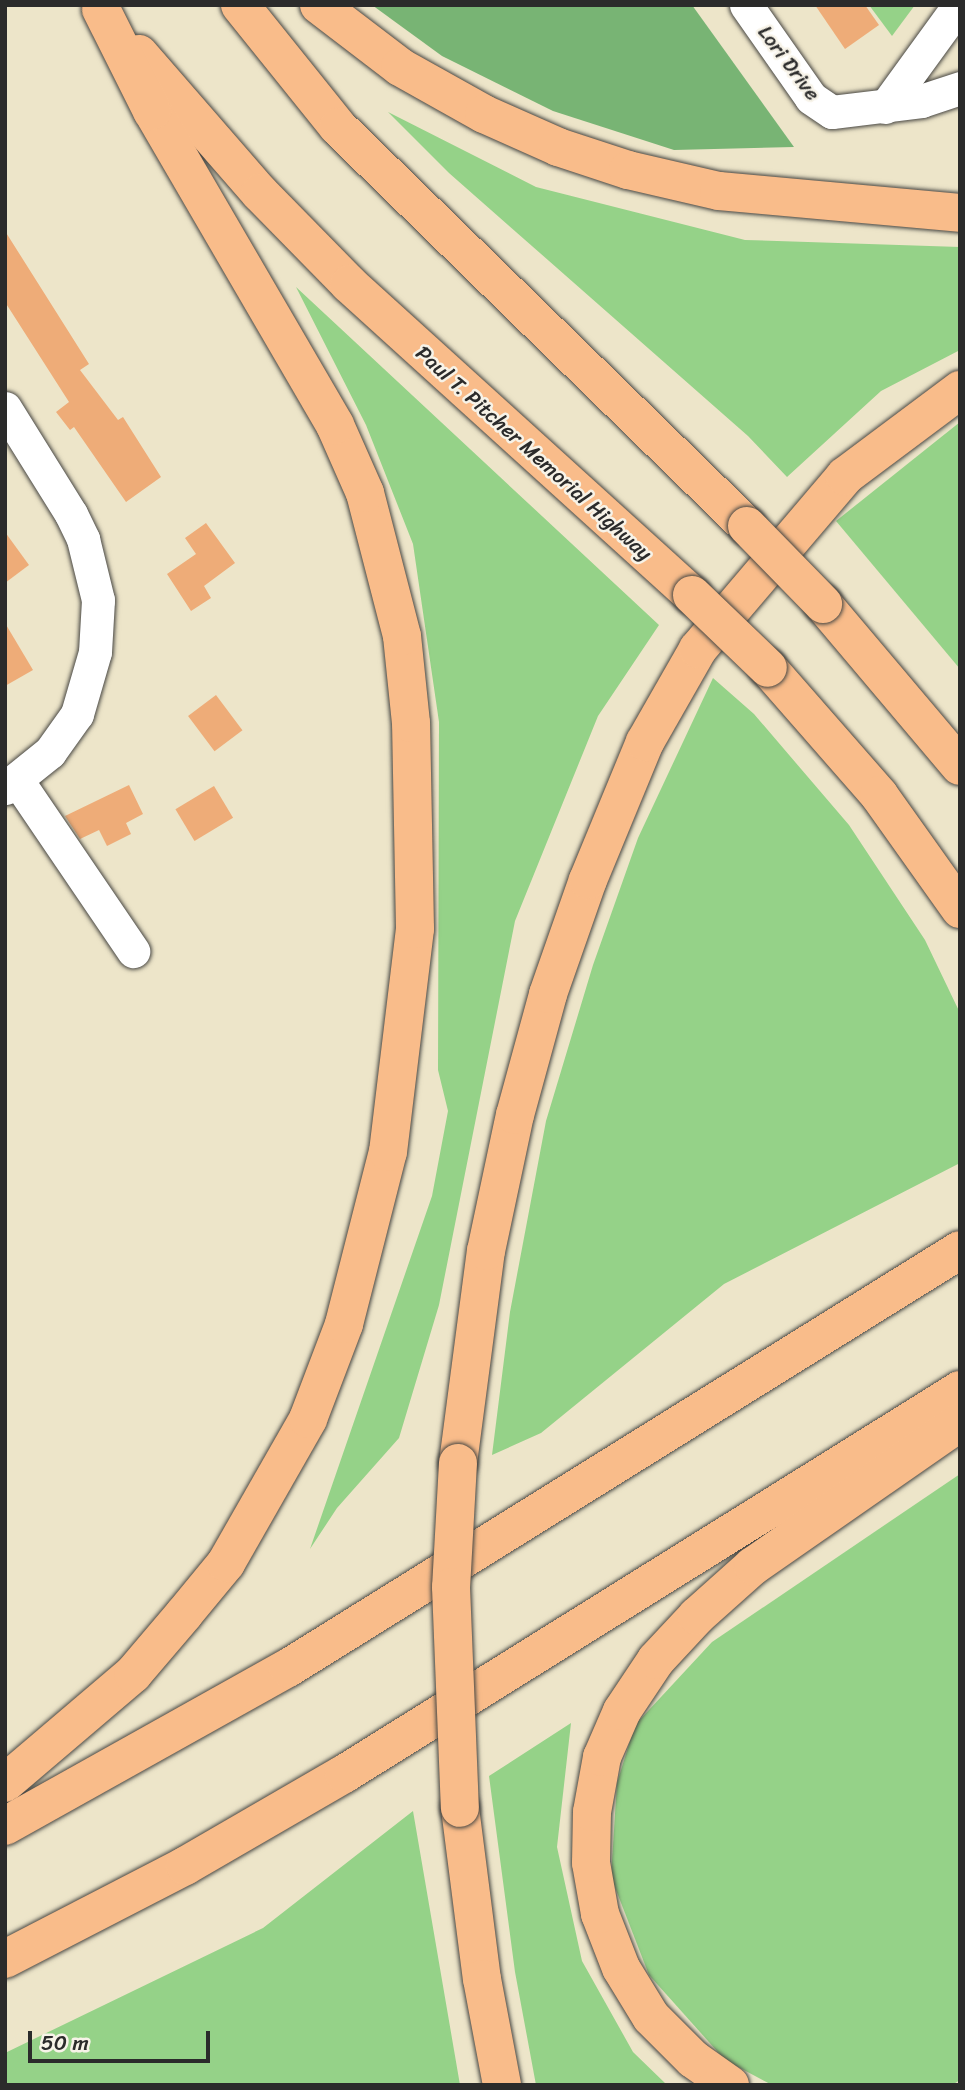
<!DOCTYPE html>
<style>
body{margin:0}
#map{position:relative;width:965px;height:2090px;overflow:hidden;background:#ede5c9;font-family:Sriracha,sans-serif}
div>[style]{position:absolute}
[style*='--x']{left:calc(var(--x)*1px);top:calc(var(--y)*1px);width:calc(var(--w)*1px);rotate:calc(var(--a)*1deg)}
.green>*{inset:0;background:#95d288}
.forest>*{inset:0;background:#78b474}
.building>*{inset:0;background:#eeac78;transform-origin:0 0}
.roads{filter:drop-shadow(0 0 2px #484743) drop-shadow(0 0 2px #484743)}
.minor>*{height:33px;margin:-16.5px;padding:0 16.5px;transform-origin:16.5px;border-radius:16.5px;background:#fff}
.highway>*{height:38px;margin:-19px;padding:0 19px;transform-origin:19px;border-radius:19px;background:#f9bc8a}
.bridges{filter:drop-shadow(0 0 2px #484743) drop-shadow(0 0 2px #484743)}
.highway-bridge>*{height:38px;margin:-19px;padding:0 19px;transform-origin:19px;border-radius:19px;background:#f9bc8a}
span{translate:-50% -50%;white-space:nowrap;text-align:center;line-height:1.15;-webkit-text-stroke:5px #f7f3e8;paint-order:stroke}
.street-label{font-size:21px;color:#2b2b2b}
.frame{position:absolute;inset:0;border:7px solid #2b2b2b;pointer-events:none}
.scale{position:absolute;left:28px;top:2031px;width:182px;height:32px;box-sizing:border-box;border:4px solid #2b2b2b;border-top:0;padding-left:9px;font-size:21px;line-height:24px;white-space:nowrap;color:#2b2b2b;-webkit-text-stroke:5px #f7f3e8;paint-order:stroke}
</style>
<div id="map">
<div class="green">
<div style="clip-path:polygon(869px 5px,915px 5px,892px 36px)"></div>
<div style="clip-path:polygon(388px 112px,536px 187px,745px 240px,960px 247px,960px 350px,881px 391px,787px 477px,748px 436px,449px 173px)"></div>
<div style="clip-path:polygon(296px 287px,659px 625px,598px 716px,515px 921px,439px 1305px,399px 1438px,337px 1508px,310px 1549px,432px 1196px,448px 1111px,438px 1070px,439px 722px,413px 544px,366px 425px)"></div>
<div style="clip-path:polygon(960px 422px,960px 669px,836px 521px)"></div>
<div style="clip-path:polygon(713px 678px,754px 714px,849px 825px,925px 940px,960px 1013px,960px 1163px,724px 1284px,541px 1433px,492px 1455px,510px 1312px,546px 1121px,593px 965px,638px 838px)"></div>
<div style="clip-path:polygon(960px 1474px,960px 2080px,952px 2085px,772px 2085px,725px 2060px,649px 1975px,611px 1877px,617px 1783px,635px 1725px,712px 1642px)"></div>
<div style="clip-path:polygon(571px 1723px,557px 1847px,582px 1961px,633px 2052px,667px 2085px,536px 2085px,515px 1972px,489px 1776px)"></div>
<div style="clip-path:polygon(413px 1811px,460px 2085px,5px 2085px,5px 2053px,263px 1928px)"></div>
</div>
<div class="forest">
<div style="clip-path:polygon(372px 5px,692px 5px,794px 147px,674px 150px,553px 111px,442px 56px)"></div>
</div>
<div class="building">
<div style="clip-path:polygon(815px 5px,865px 5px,879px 25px,845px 49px)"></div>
<div style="clip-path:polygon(5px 231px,89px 364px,80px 370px,118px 420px,123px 417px,161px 477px,126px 502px,74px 427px,70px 430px,56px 412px,69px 402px,5px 302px)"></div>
<div style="clip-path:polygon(206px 523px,235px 563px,204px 586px,211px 598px,191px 611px,167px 574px,196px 554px,185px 538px)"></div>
<div style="clip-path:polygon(5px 532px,29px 565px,5px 583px)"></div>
<div style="clip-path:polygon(5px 623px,33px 670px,5px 686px)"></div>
<div style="left:216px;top:695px;width:44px;height:35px;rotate:53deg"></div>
<div style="clip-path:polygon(129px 785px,143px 814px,126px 823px,131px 834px,107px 846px,99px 830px,80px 839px,65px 816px)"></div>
<div style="left:214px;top:786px;width:37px;height:45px;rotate:59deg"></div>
</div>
<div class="roads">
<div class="minor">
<div style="--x:746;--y:5;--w:113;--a:55"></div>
<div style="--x:811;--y:98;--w:25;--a:34"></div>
<div style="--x:832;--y:112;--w:90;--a:-7"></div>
<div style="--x:921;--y:101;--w:41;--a:-18.4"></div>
<div style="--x:885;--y:107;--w:126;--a:-54"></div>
<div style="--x:5;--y:408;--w:125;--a:58.1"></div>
<div style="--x:71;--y:514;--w:28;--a:64"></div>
<div style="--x:83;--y:539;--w:63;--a:76.2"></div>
<div style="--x:98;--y:600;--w:52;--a:93.3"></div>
<div style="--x:95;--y:652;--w:65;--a:106.2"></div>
<div style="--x:77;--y:714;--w:47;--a:125.4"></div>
<div style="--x:50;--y:752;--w:58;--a:141.3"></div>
<div style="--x:17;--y:780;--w:207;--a:55.8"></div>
</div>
<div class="highway">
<div style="--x:240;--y:5;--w:156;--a:51.2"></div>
<div style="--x:338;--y:127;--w:571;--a:44.29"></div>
<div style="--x:319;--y:5;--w:102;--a:37.4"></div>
<div style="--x:400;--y:67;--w:96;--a:29.2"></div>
<div style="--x:484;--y:114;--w:81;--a:24"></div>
<div style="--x:558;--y:147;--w:74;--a:18.2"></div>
<div style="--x:628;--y:170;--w:93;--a:13"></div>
<div style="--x:719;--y:191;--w:242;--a:5.2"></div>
<div style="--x:139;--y:54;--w:184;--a:49"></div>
<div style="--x:260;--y:193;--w:127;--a:45.6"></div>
<div style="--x:349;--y:284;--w:463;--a:42.2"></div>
<div style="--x:823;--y:604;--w:212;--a:49.8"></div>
<div style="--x:768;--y:668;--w:169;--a:48.8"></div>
<div style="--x:879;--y:795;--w:140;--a:54.6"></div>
<div style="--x:458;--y:1463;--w:214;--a:-82.5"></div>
<div style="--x:486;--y:1251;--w:139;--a:-78"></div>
<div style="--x:515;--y:1115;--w:125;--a:-74.7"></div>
<div style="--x:548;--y:994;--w:121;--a:-70.7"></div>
<div style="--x:588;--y:880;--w:149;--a:-67.6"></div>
<div style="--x:645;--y:742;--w:107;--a:-60.3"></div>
<div style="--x:698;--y:649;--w:227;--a:-49.6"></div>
<div style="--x:845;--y:476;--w:144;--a:-36.8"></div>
<div style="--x:5;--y:1783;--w:168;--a:-40.4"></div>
<div style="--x:133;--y:1674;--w:79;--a:-49.6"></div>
<div style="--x:184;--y:1614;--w:66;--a:-50.5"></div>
<div style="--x:226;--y:1563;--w:166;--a:-60.3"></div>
<div style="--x:308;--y:1419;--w:102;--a:-69.2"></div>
<div style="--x:344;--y:1324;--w:178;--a:-75.7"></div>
<div style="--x:388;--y:1152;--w:225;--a:-83.1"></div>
<div style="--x:415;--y:929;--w:206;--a:-91.1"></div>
<div style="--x:411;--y:723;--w:87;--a:-95.9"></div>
<div style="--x:402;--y:636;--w:148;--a:-104.5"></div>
<div style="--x:365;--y:493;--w:74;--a:-113.8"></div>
<div style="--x:335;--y:425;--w:363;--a:-120.2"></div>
<div style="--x:152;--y:111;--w:114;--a:-116.6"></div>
<div style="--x:460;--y:1808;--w:172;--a:82.7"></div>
<div style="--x:482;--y:1979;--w:108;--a:79.3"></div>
<div style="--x:5;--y:1826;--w:324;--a:-29.2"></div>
<div style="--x:288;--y:1668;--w:791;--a:-31.88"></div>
<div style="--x:5;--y:1959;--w:203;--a:-27.3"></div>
<div style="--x:185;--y:1866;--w:184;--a:-30.1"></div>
<div style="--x:344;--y:1774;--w:726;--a:-31.94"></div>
<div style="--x:730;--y:2085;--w:45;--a:-144.9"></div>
<div style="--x:693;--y:2059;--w:59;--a:-135"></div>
<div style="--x:651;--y:2017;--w:57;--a:-121.5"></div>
<div style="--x:621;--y:1968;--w:58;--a:-111.3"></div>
<div style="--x:600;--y:1914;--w:52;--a:-100"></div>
<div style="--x:591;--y:1863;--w:51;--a:-88.9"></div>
<div style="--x:592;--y:1812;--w:56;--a:-79.7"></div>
<div style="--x:602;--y:1757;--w:50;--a:-66.5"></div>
<div style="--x:622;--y:1711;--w:61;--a:-56.3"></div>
<div style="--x:656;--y:1660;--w:60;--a:-47"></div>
<div style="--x:697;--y:1616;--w:75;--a:-41.8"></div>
<div style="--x:753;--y:1566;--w:252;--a:-34.8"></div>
</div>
</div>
<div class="bridges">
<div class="highway-bridge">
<div style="--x:747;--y:526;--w:109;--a:45.7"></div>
<div style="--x:692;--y:595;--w:105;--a:43.8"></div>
<div style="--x:458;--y:1463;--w:124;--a:93.2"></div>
<div style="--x:451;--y:1587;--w:221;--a:87.7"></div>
</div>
</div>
<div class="street-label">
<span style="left:789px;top:63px;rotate:53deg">Lori Drive</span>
<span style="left:534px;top:453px;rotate:42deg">Paul T. Pitcher Memorial Highway</span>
</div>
<div class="frame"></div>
<div class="scale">50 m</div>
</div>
